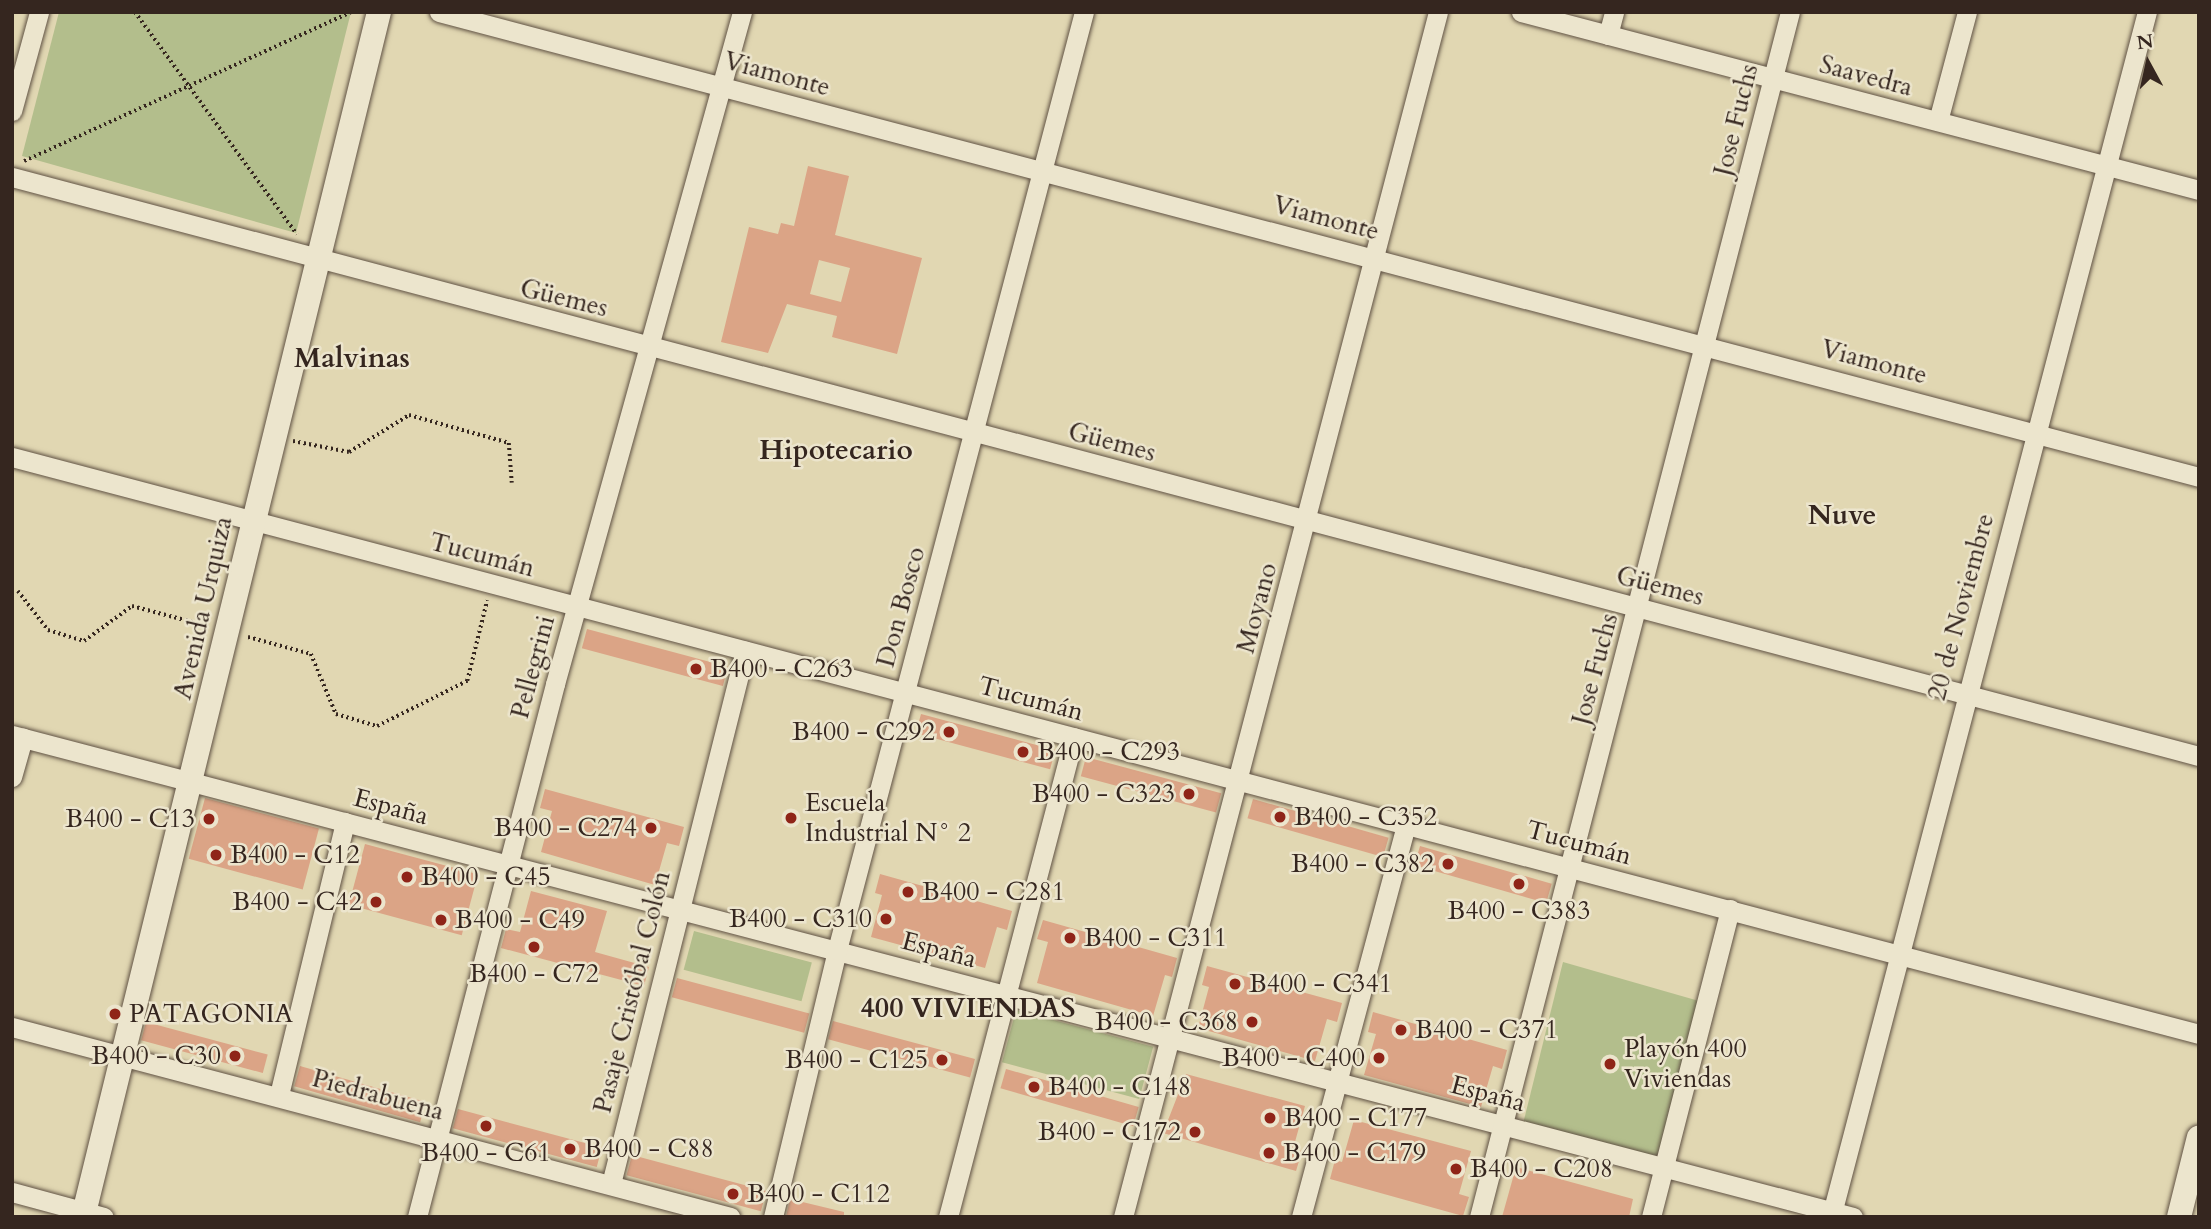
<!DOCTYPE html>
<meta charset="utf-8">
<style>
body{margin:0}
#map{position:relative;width:2211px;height:1229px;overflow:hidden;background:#e1d7b2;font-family:Cardo,serif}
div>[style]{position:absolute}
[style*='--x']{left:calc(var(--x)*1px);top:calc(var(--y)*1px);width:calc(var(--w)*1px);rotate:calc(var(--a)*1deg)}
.green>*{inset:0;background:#b3be8c;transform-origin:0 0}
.building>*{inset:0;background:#dba486;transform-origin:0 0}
.path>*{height:3.5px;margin-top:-1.75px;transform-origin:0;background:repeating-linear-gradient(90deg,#35261f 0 2px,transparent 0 5.5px)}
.roads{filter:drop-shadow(0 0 2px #605244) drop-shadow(0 0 2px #605244)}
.minor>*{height:19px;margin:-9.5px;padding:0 9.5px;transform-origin:9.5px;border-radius:9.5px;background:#ece5cd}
.tertiary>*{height:24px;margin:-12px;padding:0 12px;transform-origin:12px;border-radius:12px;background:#ece5cd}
.dots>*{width:19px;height:19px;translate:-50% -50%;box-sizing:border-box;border:4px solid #ece5cd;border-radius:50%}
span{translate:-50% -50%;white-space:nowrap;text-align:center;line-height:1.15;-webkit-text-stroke:5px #ece5cd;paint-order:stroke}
.street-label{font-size:26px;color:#35261f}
.poi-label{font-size:26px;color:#35261f}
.left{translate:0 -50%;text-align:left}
.right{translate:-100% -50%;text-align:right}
.neighbourhood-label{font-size:28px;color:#35261f;font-weight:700}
.frame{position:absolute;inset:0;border:14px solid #35261f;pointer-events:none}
.north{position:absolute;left:2113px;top:28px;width:70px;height:70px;-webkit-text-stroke:5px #ece5cd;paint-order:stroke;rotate:352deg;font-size:19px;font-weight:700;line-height:28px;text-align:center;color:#35261f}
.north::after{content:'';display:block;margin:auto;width:24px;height:32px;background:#35261f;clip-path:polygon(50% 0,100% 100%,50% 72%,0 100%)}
</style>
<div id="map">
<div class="green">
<div style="clip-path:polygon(59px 12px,351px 12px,296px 233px,22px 156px)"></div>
<div style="left:694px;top:931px;width:122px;height:40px;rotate:15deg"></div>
<div style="clip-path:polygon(1563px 962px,1699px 1001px,1660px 1152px,1653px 1158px,1522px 1128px)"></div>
<div style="left:1016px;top:1010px;width:142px;height:54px;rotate:15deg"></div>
</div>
<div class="building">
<div style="clip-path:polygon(evenodd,808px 166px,849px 176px,835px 235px,922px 258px,897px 354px,832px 337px,837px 316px,787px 304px,768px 353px,721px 342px,749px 227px,778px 234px,781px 223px,794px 226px,808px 166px,819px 260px,850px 268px,841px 302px,810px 294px,819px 260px)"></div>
<div style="left:587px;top:629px;width:146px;height:20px;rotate:15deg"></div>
<div style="left:921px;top:714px;width:139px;height:20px;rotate:15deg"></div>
<div style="left:1086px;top:757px;width:140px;height:20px;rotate:15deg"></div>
<div style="clip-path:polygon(545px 789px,684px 827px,679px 846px,667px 843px,655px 885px,541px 852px,552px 811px,540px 808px)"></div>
<div style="left:205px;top:798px;width:118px;height:63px;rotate:15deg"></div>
<div style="left:1253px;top:799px;width:141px;height:20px;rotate:16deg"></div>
<div style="left:365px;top:844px;width:117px;height:63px;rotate:15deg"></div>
<div style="left:1420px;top:846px;width:137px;height:20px;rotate:16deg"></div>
<div style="clip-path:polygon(880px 874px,1012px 911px,1007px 930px,997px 927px,985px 968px,871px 937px,882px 895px,875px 893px)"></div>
<div style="clip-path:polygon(531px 891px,607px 911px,595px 952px,649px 967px,644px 986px,501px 948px,506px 929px,520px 932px)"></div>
<div style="clip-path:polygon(1043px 920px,1177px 958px,1172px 977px,1165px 975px,1153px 1016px,1037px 983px,1048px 942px,1037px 939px)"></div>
<div style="clip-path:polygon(1207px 966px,1342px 1003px,1337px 1022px,1327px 1019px,1315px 1061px,1198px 1028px,1209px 987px,1202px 985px)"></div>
<div style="left:677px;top:978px;width:137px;height:20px;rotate:15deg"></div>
<div style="clip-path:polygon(1373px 1012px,1507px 1050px,1502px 1069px,1493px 1066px,1481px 1107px,1364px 1075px,1376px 1034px,1368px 1032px)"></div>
<div style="left:833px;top:1021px;width:147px;height:19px;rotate:15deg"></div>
<div style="left:146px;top:1022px;width:126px;height:19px;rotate:15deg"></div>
<div style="left:300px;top:1066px;width:131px;height:21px;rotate:16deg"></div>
<div style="left:1006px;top:1069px;width:138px;height:20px;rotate:16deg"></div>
<div style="clip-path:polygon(1186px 1074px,1305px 1106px,1293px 1149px,1302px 1151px,1296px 1171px,1163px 1133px)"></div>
<div style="left:458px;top:1109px;width:149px;height:20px;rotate:15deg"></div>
<div style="clip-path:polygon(1354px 1120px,1471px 1151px,1459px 1194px,1469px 1197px,1463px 1216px,1330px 1179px,1335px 1160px,1342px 1162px)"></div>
<div style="left:632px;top:1155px;width:139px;height:21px;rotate:15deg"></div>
<div style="clip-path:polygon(1516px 1167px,1633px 1199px,1629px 1217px,1502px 1217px)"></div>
<div style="clip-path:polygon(790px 1199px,844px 1212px,844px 1217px,786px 1217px)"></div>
</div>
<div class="path">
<div style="--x:135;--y:12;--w:275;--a:53.9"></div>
<div style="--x:24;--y:161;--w:359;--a:-24.5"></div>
<div style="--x:293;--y:441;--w:57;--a:11.1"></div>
<div style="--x:349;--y:452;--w:70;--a:-31.7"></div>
<div style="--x:409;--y:415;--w:104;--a:15.6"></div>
<div style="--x:509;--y:443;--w:40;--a:85.7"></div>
<div style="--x:18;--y:591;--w:49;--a:52.4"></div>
<div style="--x:48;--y:630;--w:38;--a:17"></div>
<div style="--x:84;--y:641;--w:59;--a:-36.1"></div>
<div style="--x:132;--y:606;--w:78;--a:14.9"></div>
<div style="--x:248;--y:637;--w:65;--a:15.1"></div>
<div style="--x:311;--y:654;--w:65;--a:67.4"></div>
<div style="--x:336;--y:714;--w:43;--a:16.3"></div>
<div style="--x:377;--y:726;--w:101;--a:-26.6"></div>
<div style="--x:467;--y:681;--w:83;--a:-76.1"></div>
</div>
<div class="roads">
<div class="minor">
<div style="--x:439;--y:12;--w:1820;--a:14.8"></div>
<div style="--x:1521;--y:12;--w:701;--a:14.71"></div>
<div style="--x:1608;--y:35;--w:24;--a:-75"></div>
<div style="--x:12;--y:111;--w:103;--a:-74.7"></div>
<div style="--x:1938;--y:121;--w:113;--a:-75.1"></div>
<div style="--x:12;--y:177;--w:2262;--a:14.83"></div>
<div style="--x:12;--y:457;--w:2262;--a:14.78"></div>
<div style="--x:12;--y:735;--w:1903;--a:14.67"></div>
<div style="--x:12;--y:777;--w:41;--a:-74.2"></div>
<div style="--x:12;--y:1027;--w:743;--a:14.82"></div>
<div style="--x:279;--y:1095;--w:281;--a:-76.4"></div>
<div style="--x:611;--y:1184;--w:550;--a:-75.89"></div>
<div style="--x:12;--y:1192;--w:95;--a:15.2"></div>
<div style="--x:417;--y:1217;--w:551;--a:-75.48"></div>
<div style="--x:555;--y:684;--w:698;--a:-74.45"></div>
<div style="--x:773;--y:1217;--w:275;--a:-76.5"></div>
<div style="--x:837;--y:950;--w:970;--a:-75.25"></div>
<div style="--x:948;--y:1217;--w:496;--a:-75.3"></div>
<div style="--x:1123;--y:1217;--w:1245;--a:-75.35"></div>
<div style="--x:1301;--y:1217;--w:407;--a:-75"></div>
<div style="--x:1479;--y:1217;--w:1244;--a:-75.53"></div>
<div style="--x:1651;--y:1217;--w:318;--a:-75.6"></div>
<div style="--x:1831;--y:1217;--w:1246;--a:-75.31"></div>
</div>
<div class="tertiary">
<div style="--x:83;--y:1217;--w:1241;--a:-76.2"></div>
<div style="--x:2179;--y:1217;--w:82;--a:-76"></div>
</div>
</div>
<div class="dots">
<div style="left:696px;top:669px;background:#8f2418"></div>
<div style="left:949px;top:732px;background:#8f2418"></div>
<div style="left:1023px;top:752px;background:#8f2418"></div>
<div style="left:1189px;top:794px;background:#8f2418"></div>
<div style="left:1280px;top:817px;background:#8f2418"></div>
<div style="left:791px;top:818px;background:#8f2418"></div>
<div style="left:209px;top:819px;background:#8f2418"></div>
<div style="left:651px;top:828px;background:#8f2418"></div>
<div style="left:216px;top:855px;background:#8f2418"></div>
<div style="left:1448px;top:864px;background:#8f2418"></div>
<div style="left:407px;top:877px;background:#8f2418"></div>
<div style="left:1519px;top:884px;background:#8f2418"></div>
<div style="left:908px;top:892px;background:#8f2418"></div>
<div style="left:376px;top:902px;background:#8f2418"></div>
<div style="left:886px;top:919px;background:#8f2418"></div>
<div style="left:441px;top:920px;background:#8f2418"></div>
<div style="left:1070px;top:938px;background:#8f2418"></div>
<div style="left:534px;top:947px;background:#8f2418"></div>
<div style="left:1235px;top:984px;background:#8f2418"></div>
<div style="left:115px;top:1014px;background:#8f2418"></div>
<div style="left:1252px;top:1022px;background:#8f2418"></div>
<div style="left:1401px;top:1030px;background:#8f2418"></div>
<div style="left:235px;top:1056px;background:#8f2418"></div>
<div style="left:1379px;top:1058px;background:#8f2418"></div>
<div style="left:942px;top:1060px;background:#8f2418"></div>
<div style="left:1610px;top:1064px;background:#8f2418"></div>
<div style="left:1034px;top:1087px;background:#8f2418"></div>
<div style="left:1270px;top:1118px;background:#8f2418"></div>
<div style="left:486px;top:1126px;background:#8f2418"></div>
<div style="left:1195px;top:1132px;background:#8f2418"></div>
<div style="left:570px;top:1149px;background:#8f2418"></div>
<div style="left:1269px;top:1153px;background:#8f2418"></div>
<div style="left:1456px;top:1169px;background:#8f2418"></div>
<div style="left:733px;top:1194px;background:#8f2418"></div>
</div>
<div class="street-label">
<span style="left:777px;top:74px;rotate:15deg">Viamonte</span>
<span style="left:1866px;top:76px;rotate:15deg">Saavedra</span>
<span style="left:1736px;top:120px;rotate:-76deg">Jose Fuchs</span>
<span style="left:1326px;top:218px;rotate:15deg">Viamonte</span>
<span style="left:564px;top:298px;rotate:14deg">Güemes</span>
<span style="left:1874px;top:362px;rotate:15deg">Viamonte</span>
<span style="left:1112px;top:442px;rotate:15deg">Güemes</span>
<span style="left:482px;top:555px;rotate:15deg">Tucumán</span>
<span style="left:1660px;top:586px;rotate:15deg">Güemes</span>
<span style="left:901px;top:607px;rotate:-75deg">Don Bosco</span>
<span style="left:1961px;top:607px;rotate:-75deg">20 de Noviembre</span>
<span style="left:203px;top:608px;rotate:-77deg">Avenida Urquiza</span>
<span style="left:1257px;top:608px;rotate:-75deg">Moyano</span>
<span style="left:533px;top:667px;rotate:-75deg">Pellegrini</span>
<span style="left:1595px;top:669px;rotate:-75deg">Jose Fuchs</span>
<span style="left:1031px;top:699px;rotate:15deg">Tucumán</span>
<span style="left:391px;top:807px;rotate:15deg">España</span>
<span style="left:1579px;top:843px;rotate:15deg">Tucumán</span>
<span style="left:939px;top:950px;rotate:15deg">España</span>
<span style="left:632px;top:992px;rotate:-76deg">Pasaje Cristóbal Colón</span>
<span style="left:1488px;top:1094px;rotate:15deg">España</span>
<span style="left:378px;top:1095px;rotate:15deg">Piedrabuena</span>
</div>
<div class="poi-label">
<span class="left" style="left:710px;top:669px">B400 - C263</span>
<span class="right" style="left:935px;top:732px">B400 - C292</span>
<span class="left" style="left:1037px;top:752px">B400 - C293</span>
<span class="right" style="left:1175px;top:794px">B400 - C323</span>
<span class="left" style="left:805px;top:818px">Escuela<br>Industrial N° 2</span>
<span class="left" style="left:1294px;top:817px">B400 - C352</span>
<span class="right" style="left:195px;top:819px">B400 - C13</span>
<span class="right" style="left:637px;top:828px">B400 - C274</span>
<span class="left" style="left:230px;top:855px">B400 - C12</span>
<span class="right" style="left:1434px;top:864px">B400 - C382</span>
<span class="left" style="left:421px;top:877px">B400 - C45</span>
<span class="left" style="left:922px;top:892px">B400 - C281</span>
<span class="right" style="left:362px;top:902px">B400 - C42</span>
<span style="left:1519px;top:911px">B400 - C383</span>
<span class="right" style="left:872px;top:919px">B400 - C310</span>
<span class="left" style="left:455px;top:920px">B400 - C49</span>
<span class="left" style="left:1084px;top:938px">B400 - C311</span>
<span style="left:534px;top:974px">B400 - C72</span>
<span class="left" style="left:1249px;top:984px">B400 - C341</span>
<span class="left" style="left:129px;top:1014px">PATAGONIA</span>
<span class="right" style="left:1238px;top:1022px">B400 - C368</span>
<span class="left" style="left:1415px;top:1030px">B400 - C371</span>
<span class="left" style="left:1624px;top:1064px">Playón 400<br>Viviendas</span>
<span class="right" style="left:221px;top:1056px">B400 - C30</span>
<span class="right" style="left:1365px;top:1058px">B400 - C400</span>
<span class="right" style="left:928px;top:1060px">B400 - C125</span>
<span class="left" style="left:1048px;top:1087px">B400 - C148</span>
<span class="left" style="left:1284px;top:1118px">B400 - C177</span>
<span class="right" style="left:1181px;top:1132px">B400 - C172</span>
<span class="left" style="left:584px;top:1149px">B400 - C88</span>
<span style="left:486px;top:1153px">B400 - C61</span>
<span class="left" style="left:1283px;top:1153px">B400 - C179</span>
<span class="left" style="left:1470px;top:1169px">B400 - C208</span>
<span class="left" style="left:747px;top:1194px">B400 - C112</span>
</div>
<div class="neighbourhood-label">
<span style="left:352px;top:358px">Malvinas</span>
<span style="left:836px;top:450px">Hipotecario</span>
<span style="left:1842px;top:515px">Nuve</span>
<span style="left:968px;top:1008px">400 VIVIENDAS</span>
</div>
<div class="frame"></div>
<div class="north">N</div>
</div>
